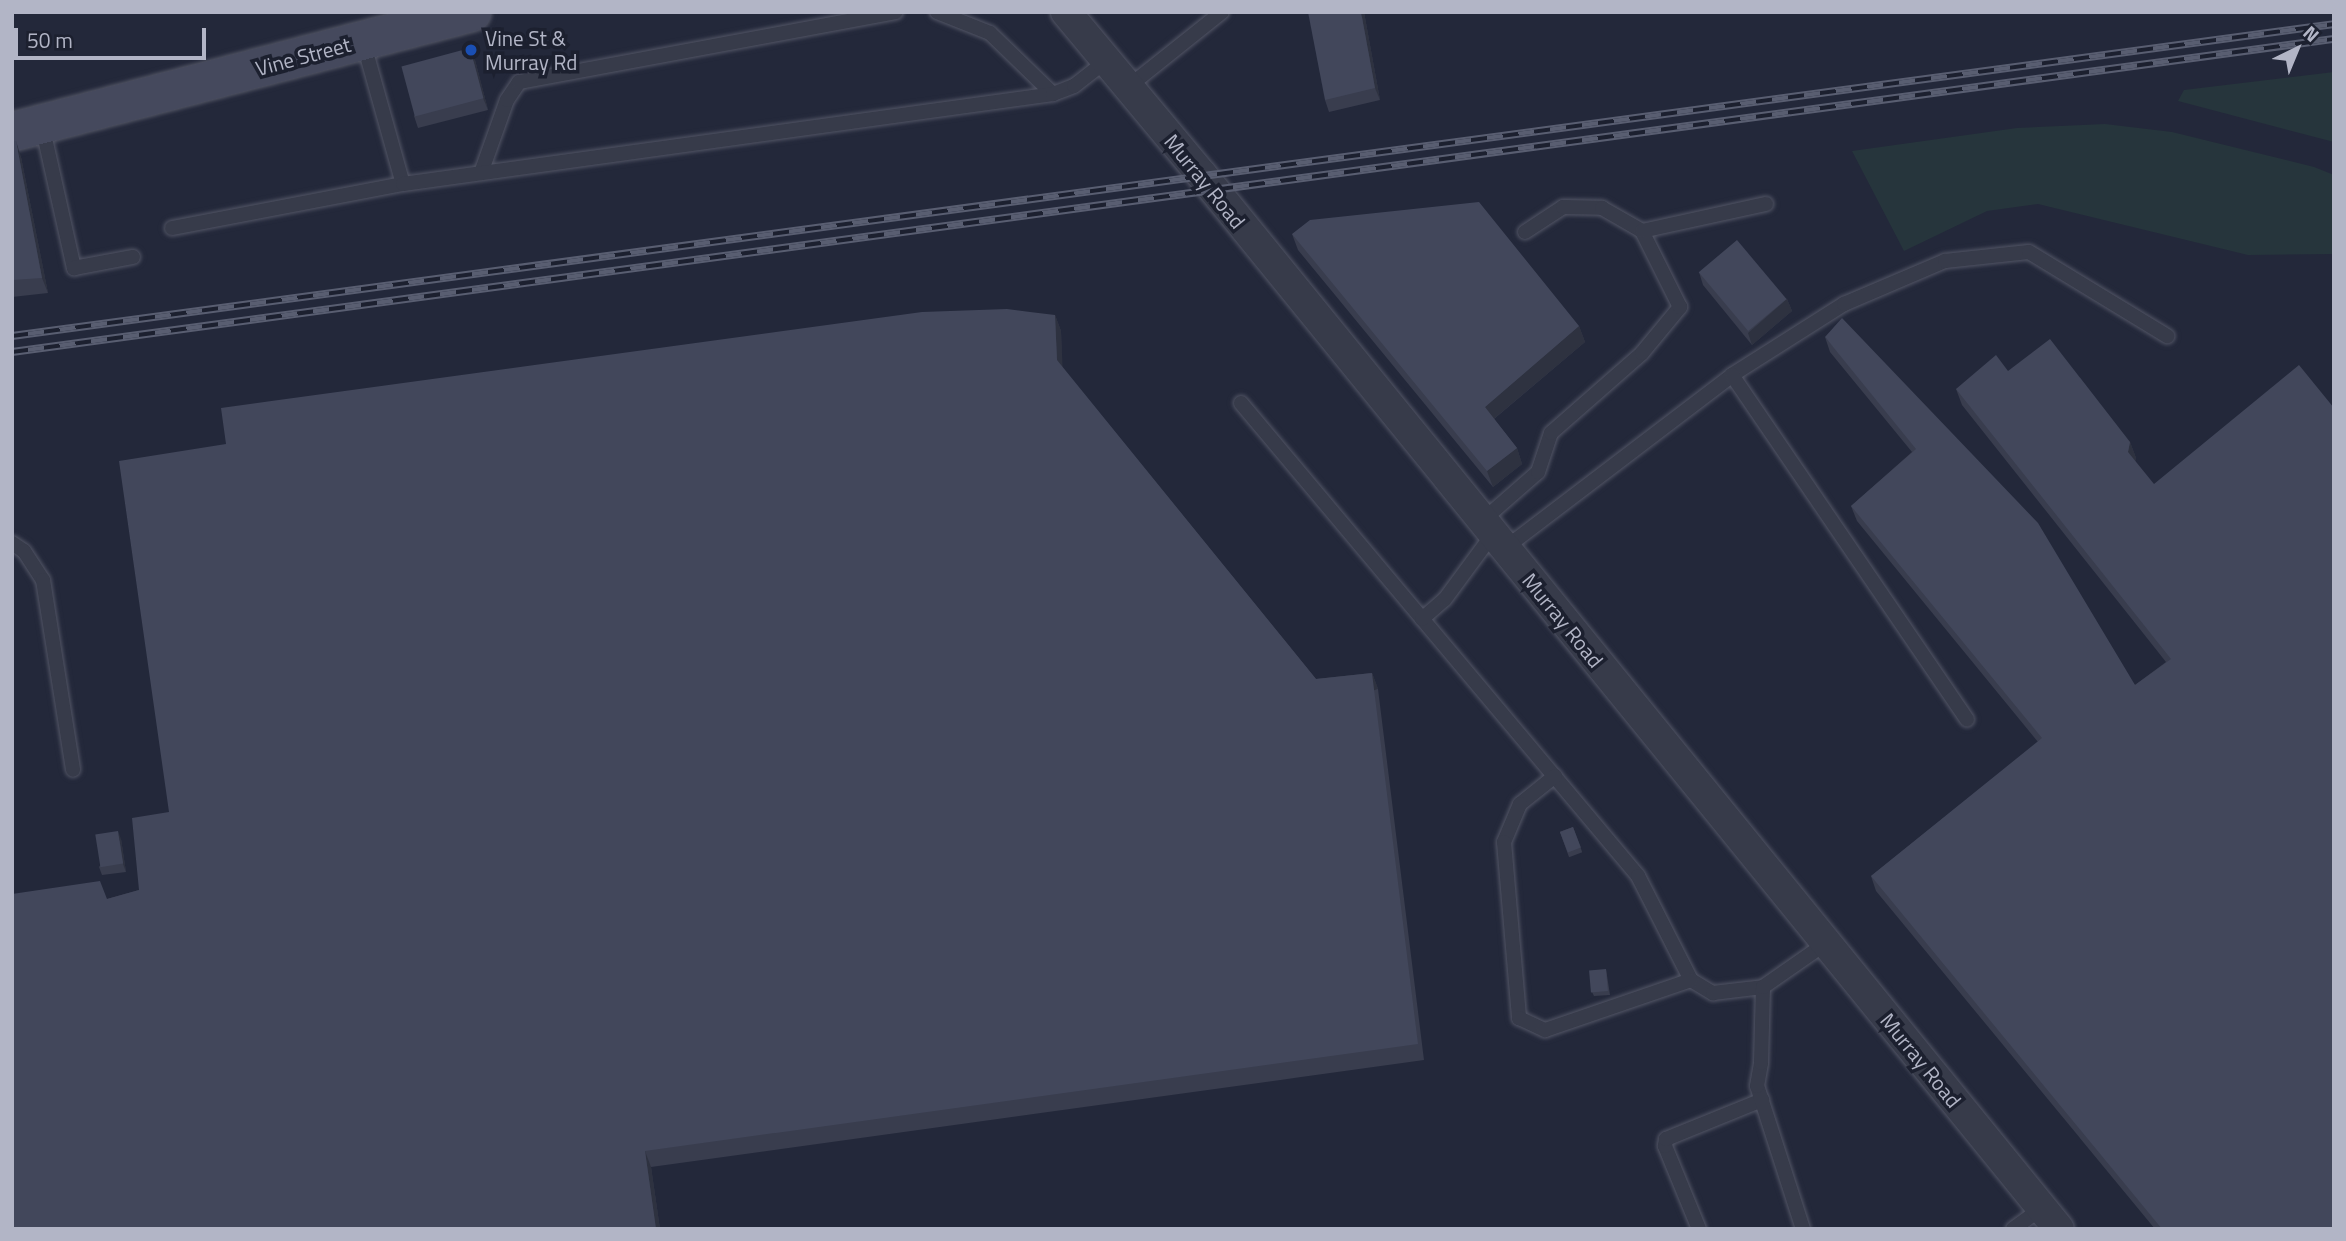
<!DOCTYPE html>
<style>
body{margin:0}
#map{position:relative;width:2346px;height:1241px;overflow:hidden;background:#23283a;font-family:"Titillium Web",sans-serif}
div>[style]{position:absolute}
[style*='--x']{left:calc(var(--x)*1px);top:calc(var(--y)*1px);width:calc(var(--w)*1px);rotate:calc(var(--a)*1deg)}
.green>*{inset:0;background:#26353c}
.roads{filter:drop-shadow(0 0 2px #525565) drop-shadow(0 0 2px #525565)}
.lane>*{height:14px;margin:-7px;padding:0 7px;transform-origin:7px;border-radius:7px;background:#373b4a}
.street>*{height:30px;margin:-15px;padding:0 15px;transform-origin:15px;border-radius:15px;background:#373b4a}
.secondary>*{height:38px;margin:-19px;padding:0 19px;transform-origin:19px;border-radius:19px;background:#45495d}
.rail>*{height:8px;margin-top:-4px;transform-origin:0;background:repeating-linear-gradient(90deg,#1c202f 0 16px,#595e71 0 32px);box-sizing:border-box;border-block:2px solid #595e71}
.wall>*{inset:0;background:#393d4e;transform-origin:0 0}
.shaded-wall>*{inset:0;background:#2e3240;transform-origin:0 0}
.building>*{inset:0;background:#42475b;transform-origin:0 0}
.dots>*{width:19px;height:19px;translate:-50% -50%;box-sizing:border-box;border:4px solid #1c202f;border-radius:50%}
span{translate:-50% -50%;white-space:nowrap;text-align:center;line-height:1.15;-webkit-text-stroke:7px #1c202f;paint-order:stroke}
.poi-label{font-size:21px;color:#b2b5c6}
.left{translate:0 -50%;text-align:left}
.street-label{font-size:21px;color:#b2b5c6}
.frame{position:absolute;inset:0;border:14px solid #b2b5c6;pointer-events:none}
.north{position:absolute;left:2262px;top:14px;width:70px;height:70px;-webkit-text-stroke:5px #1c202f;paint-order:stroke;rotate:43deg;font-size:19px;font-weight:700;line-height:28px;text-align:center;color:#b2b5c6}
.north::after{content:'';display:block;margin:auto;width:24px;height:32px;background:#b2b5c6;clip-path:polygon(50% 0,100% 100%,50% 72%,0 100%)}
.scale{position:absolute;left:14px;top:28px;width:192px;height:32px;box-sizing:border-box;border:4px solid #b2b5c6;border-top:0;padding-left:9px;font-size:21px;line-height:24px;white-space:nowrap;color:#b2b5c6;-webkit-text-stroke:5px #1c202f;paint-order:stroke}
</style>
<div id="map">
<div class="green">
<div style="clip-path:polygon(2334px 72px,2334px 142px,2178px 101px,2184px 90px)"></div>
<div style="clip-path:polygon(2105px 124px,2172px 132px,2314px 167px,2334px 175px,2334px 254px,2248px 255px,2038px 204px,1987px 211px,1904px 251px,1852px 151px,2017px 128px)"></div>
</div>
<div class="roads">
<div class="lane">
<div style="--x:937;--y:12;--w:57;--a:21.6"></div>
<div style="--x:990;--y:33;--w:88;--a:44.1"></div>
<div style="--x:363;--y:41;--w:148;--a:74.4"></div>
<div style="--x:1128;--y:87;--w:120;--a:-38.6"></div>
<div style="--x:42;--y:125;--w:147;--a:77.4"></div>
<div style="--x:74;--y:268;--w:60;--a:-10.6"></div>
<div style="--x:481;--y:173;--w:77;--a:-70.4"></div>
<div style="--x:507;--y:100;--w:22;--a:-56"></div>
<div style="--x:519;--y:82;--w:383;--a:-10.5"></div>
<div style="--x:172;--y:228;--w:235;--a:-10.8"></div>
<div style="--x:403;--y:184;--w:656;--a:-7.88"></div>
<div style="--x:1053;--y:94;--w:22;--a:-21"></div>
<div style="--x:1074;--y:86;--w:41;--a:-38"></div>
<div style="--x:1525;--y:232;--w:45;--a:-33.3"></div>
<div style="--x:1563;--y:207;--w:39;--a:1"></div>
<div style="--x:1602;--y:208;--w:46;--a:29.9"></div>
<div style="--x:1732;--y:375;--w:133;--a:-32.4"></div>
<div style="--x:1844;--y:304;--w:110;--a:-23.1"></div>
<div style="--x:1945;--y:261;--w:84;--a:-6.1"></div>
<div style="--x:2029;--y:252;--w:162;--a:31.3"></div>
<div style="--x:1241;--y:403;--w:618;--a:49.99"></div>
<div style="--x:1638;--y:876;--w:117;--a:63"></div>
<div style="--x:1691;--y:980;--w:26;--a:31"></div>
<div style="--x:1713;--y:993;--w:50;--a:-6.8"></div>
<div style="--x:1482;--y:521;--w:74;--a:-41.2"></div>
<div style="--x:1538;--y:472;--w:41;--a:-71.6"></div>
<div style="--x:1551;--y:433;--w:121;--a:-41.3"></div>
<div style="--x:1642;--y:353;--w:60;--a:-50.4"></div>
<div style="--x:1680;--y:307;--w:85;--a:-116.6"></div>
<div style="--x:1642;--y:231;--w:127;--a:-12.3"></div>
<div style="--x:12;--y:543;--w:14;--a:34"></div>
<div style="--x:24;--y:551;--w:35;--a:57"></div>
<div style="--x:43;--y:580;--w:192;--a:81"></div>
<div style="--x:1504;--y:549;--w:287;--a:-37.3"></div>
<div style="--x:1732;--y:375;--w:417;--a:55.7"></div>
<div style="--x:1422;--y:619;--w:30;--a:-41"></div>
<div style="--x:1445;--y:599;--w:81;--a:-53.6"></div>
<div style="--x:1555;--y:776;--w:45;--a:141.3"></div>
<div style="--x:1520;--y:804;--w:41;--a:112.8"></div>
<div style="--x:1504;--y:842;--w:177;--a:85.1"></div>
<div style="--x:1519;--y:1018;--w:29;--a:25"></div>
<div style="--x:1545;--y:1030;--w:154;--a:-18.9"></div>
<div style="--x:1699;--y:1229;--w:90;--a:-112.3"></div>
<div style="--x:1665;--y:1146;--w:7;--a:-82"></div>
<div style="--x:1666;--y:1139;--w:104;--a:-22.1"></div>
<div style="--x:1803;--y:1229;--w:150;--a:-107.8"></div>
<div style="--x:1757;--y:1086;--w:23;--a:-80"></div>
<div style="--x:1761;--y:1063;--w:76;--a:-88.5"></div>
<div style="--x:1763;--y:987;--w:77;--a:-34.9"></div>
<div style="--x:2013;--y:1229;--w:36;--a:-36"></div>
</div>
<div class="street">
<div style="--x:1066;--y:12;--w:212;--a:50.2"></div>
<div style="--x:1202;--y:175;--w:1358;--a:50.89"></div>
</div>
<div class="secondary">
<div style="--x:12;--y:132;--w:475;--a:-14.6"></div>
</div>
</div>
<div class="rail">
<div style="--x:12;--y:336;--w:2343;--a:-7.65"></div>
<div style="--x:12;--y:352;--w:2343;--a:-7.68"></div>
</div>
<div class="wall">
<div style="clip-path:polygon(1364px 12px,1380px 100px,1329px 112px,1325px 100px)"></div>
<div style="clip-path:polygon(475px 60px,488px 110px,418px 128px,414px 116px)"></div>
<div style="clip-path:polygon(12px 142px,21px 157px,48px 293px,12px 297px)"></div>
<div style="clip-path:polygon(1292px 234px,1579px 326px,1585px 342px,1494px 419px,1517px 448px,1522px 464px,1493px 487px,1298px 250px)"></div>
<div style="clip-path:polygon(1699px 272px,1787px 299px,1792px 311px,1752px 345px,1703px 285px)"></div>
<div style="clip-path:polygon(1055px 315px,1061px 331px,1062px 367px,1316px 679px,1372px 673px,1378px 689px,1424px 1060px,651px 1167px,660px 1229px,12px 1229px,107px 899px,139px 890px,169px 812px,226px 444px)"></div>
<div style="clip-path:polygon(1825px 337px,2135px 685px,2166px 662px,1962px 405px,1956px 389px,2008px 371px,2130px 442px,2136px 458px,2135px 461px,2334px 1229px,2155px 1229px,1876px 891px,1871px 876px,2038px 742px,1857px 521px,1851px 506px,1912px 452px,1830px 352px)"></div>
<div style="left:1573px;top:827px;width:27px;height:14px;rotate:70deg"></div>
<div style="clip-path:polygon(121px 839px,126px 872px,102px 875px,99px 867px)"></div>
<div style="clip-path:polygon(1606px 969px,1610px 995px,1594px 996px,1592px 992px)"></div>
</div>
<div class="shaded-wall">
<div style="clip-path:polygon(1361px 12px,1364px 12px,1380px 100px,1375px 88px)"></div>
<div style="clip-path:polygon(470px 48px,475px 60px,488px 110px,483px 98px)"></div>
<div style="clip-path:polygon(16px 141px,21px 157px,48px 293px,42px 278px)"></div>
<div style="clip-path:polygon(1787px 299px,1792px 311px,1752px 345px,1748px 333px)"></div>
<div style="clip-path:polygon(1055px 315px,1061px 331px,1063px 376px,1057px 360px)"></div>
<div style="clip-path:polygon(1579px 326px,1585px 342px,1490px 422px,1485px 407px)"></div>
<div style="clip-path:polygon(2130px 442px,2136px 458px,2134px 468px,2128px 452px)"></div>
<div style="clip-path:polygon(1517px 448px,1522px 464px,1493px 487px,1487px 471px)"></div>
<div style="left:1372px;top:673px;width:17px;height:374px;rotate:69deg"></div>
<div style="clip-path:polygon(118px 831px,121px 839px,126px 872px,123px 864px)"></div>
<div style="clip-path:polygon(645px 1151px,651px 1167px,660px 1229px,656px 1229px)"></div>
</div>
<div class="building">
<div style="clip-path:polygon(1308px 12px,1361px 12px,1375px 88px,1325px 100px)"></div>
<div style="left:470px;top:48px;width:52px;height:71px;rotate:75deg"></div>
<div style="clip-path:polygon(16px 141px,42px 278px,12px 280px,12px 142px)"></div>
<div style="clip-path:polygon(1479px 202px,1579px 326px,1485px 407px,1517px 448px,1487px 471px,1292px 234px,1310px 220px)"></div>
<div style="left:1737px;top:240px;width:77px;height:50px;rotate:50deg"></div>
<div style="clip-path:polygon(1007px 309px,1055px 315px,1057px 360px,1316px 679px,1372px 673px,1418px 1044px,645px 1151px,656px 1229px,12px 1229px,12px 894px,100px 881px,107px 899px,139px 890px,132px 818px,169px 812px,119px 461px,226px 444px,221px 408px,922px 312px)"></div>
<div style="clip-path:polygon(1842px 318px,2038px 523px,2135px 685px,2171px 659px,1956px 389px,1996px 355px,2008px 371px,2050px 339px,2130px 442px,2128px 452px,2154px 484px,2299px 365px,2334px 408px,2334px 1229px,2162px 1229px,1871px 876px,2042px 738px,1851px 506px,1916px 449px,1825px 337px)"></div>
<div style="left:1573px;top:827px;width:22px;height:14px;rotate:69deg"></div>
<div style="left:118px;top:831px;width:33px;height:23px;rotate:81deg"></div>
<div style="left:1606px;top:969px;width:22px;height:17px;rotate:85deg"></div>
</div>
<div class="dots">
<div style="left:471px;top:50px;background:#1a4fb4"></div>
</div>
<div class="poi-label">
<span class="left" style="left:485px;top:50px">Vine St &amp;<br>Murray Rd</span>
</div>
<div class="street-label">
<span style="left:303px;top:56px;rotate:-15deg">Vine Street</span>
<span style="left:1205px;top:181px;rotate:51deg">Murray Road</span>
<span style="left:1563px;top:620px;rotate:51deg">Murray Road</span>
<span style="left:1921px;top:1060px;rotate:51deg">Murray Road</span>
</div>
<div class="frame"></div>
<div class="north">N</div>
<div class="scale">50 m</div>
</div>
